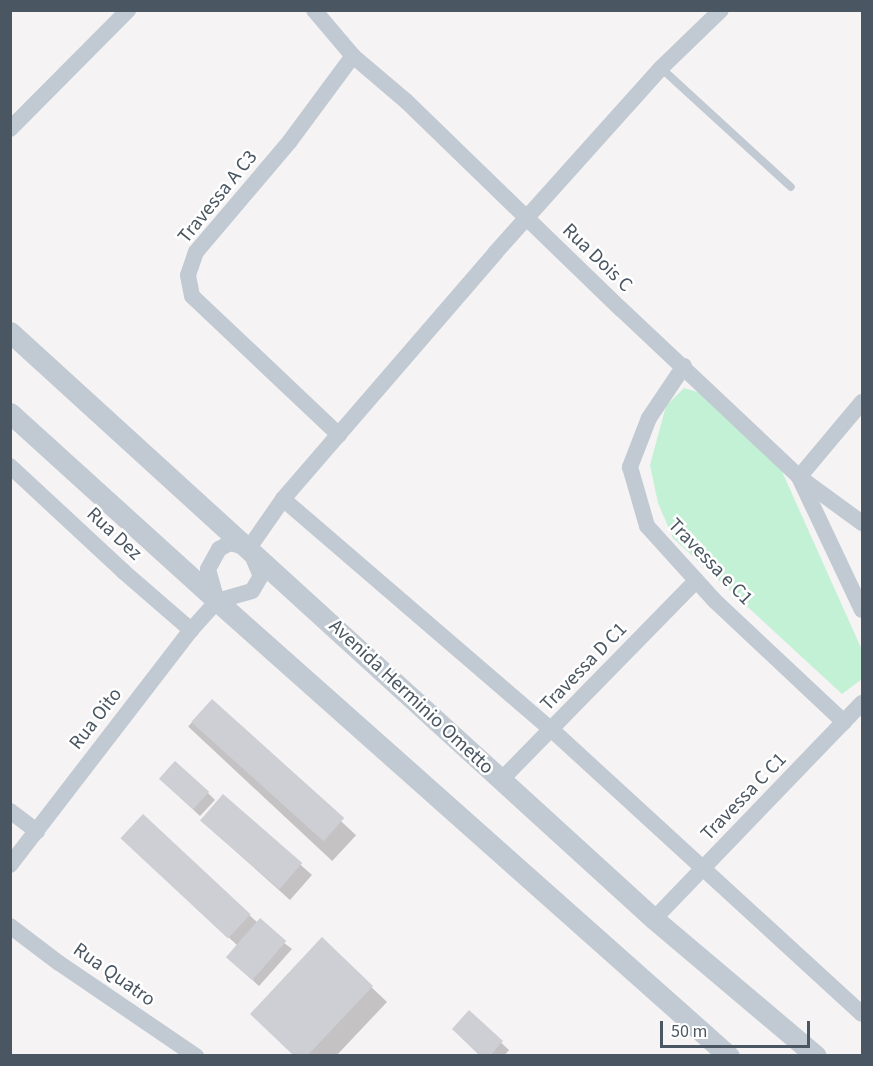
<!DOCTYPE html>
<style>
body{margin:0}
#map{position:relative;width:873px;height:1066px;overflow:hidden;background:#f5f3f3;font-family:"Source Sans 3",sans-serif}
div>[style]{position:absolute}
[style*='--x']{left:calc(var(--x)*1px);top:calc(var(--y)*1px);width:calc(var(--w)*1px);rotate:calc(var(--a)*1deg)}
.green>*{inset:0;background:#c3f1d5}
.shadow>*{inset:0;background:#0003;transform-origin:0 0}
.building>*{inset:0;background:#cdcfd5;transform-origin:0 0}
.service>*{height:8px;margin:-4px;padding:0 4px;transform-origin:4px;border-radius:4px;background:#c1cad2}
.minor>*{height:16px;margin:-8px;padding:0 8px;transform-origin:8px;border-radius:8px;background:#c1cad2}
.tertiary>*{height:21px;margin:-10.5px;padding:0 10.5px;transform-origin:10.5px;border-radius:10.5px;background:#c1cad2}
span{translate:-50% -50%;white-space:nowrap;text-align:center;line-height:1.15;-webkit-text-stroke:5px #fff;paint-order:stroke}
.street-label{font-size:20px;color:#4a5661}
.frame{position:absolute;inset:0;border:12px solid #4a5661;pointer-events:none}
.scale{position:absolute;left:660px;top:1021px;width:150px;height:27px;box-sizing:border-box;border:3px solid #4a5661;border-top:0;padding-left:8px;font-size:18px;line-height:21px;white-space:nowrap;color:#4a5661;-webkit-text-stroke:4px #fff;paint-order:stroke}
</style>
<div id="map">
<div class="green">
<div style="clip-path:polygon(684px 388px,701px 393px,780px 467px,862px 650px,862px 679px,842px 694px,673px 538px,658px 503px,650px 465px,666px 406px)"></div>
</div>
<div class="shadow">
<div style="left:212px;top:701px;width:197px;height:35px;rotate:43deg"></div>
<div style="clip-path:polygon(168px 786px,208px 793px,215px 800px,200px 816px)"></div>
<div style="clip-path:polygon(223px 796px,312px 875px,290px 900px,213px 831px)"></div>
<div style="clip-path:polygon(143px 816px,258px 923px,292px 949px,259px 986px,234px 963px,237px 945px,133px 849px)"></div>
<div style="clip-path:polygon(322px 940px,387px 1002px,336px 1056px,295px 1056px)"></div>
<div style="clip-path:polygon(469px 1013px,509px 1050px,504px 1056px,482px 1056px)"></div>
</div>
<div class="building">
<div style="left:212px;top:699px;width:178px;height:31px;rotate:42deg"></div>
<div style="left:175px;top:761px;width:46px;height:24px;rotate:42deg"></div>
<div style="left:223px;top:794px;width:105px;height:35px;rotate:41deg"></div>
<div style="left:143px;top:814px;width:147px;height:33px;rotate:43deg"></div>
<div style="left:260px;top:918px;width:35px;height:52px;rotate:41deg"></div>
<div style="clip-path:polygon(322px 937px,373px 986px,307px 1056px,294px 1056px,250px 1014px)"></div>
<div style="clip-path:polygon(469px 1010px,503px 1041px,490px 1056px,480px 1056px,452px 1029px)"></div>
</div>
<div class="service">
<div style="--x:661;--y:68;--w:176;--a:42.5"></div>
</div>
<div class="minor">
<div style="--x:314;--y:10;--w:60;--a:49.7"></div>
<div style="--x:353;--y:56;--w:70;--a:40.3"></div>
<div style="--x:406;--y:101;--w:299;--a:44.1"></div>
<div style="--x:621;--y:309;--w:245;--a:43.3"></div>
<div style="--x:799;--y:477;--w:78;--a:36.1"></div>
<div style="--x:10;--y:129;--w:168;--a:-45.2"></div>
<div style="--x:684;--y:366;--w:63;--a:123.9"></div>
<div style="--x:649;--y:418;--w:53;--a:111.2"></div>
<div style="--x:630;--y:467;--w:61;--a:73.9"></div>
<div style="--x:647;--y:526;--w:101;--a:47.8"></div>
<div style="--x:715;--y:601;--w:177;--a:43.2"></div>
<div style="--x:862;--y:402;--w:98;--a:130"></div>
<div style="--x:799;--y:477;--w:147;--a:64.7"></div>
<div style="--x:339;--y:435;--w:202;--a:-136.6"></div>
<div style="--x:192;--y:296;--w:21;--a:-101"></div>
<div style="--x:188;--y:275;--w:24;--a:-71"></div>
<div style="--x:196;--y:252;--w:145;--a:-49.7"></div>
<div style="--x:290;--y:141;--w:106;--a:-53.5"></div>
<div style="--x:10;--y:466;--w:156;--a:42.9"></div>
<div style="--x:124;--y:572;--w:89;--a:40.9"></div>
<div style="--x:283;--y:499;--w:355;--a:40.7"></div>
<div style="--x:552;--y:730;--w:420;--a:42.5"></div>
<div style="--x:230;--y:543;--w:20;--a:15"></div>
<div style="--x:249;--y:548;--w:30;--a:67"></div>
<div style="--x:261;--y:576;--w:17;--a:121"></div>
<div style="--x:252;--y:591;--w:36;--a:164"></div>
<div style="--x:217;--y:601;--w:33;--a:-106"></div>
<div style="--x:208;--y:569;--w:23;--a:-61"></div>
<div style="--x:219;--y:549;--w:13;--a:-29"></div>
<div style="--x:249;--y:548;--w:60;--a:-55.2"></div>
<div style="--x:283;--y:499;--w:325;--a:-49.2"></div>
<div style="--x:495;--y:253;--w:249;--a:-48.1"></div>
<div style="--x:661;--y:68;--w:83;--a:-44"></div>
<div style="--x:501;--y:780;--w:279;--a:-45.6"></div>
<div style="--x:10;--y:811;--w:34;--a:37"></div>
<div style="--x:10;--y:865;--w:297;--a:-52.4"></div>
<div style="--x:191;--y:630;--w:39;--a:-48"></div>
<div style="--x:654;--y:919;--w:300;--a:-46.1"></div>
<div style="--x:10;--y:926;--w:61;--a:37.1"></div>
<div style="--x:59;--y:963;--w:166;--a:34.2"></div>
</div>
<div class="tertiary">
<div style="--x:10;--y:332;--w:871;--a:42.35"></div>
<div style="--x:654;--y:919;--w:212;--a:40.2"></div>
<div style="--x:10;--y:413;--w:280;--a:42.2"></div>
<div style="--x:217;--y:601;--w:685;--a:41.63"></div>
</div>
<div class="street-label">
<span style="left:218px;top:197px;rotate:-51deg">Travessa A C3</span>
<span style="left:597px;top:258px;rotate:44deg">Rua Dois C</span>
<span style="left:114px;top:534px;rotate:43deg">Rua Dez</span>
<span style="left:710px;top:562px;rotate:46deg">Travessa e C1</span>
<span style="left:584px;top:667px;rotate:-46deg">Travessa D C1</span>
<span style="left:411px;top:697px;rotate:43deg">Avenida Herminio Ometto</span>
<span style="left:96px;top:719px;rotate:-52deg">Rua Oito</span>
<span style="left:744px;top:797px;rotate:-46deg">Travessa C C1</span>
<span style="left:114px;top:975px;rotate:35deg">Rua Quatro</span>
</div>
<div class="frame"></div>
<div class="scale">50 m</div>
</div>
